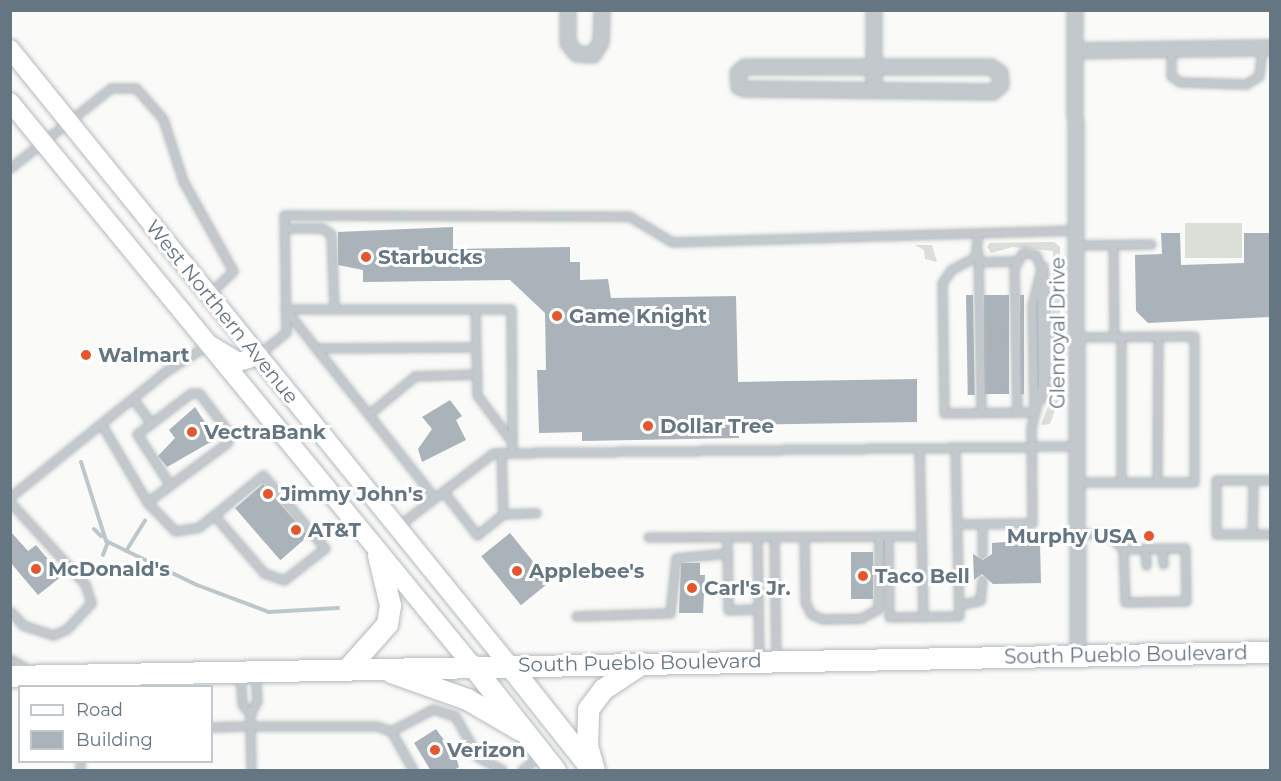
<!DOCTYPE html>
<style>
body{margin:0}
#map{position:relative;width:1281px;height:781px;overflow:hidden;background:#fafaf8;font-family:Montserrat,sans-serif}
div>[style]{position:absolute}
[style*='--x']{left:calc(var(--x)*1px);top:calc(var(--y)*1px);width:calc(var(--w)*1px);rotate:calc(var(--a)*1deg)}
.green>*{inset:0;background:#dadfd7;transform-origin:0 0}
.stream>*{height:4px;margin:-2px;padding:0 2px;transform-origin:2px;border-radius:2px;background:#bbc7cb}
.building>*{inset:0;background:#aab3b9;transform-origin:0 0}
.roads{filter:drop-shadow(0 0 2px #b3babf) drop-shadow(0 0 2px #b3babf)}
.service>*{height:7px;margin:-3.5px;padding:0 3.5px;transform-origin:3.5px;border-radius:3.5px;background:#c3c8cc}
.minor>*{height:14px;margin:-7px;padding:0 7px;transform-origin:7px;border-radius:7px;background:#c3c8cc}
.secondary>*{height:18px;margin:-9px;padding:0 9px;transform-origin:9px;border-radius:9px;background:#fff}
.primary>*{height:21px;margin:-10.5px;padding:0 10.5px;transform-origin:10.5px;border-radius:10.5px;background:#fff}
.dots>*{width:16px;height:16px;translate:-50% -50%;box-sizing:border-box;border:3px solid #fff;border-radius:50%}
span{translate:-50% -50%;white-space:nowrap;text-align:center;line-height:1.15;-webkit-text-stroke:6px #fff;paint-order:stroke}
.poi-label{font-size:20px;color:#657683;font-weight:700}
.left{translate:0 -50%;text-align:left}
.right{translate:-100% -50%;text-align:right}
.street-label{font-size:20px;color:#657683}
.frame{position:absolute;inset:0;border:12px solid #657683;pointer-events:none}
.legend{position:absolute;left:18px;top:685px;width:195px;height:78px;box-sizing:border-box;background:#fff;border:2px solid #c1c8cd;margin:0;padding:8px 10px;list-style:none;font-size:18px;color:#657683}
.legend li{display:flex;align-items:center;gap:12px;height:30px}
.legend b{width:30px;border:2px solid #c1c8cd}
</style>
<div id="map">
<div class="green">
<div style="left:1242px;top:223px;width:35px;height:57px;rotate:90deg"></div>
<div style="clip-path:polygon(1054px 242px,1060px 247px,1060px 396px,1050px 424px,1041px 425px,1052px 396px,1053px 251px,1013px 247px,991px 253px,987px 247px,990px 243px)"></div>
<div style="clip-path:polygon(915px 245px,932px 245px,937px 262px,925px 259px,924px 250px)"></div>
</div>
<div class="stream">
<div style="--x:81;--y:462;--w:83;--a:72.4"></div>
<div style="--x:106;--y:541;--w:101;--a:25.8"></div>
<div style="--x:197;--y:585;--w:77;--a:20.6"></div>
<div style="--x:269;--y:612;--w:69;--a:-3.3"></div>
<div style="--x:94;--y:529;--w:10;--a:45"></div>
<div style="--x:126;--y:551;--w:36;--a:-58"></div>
<div style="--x:103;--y:555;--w:14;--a:-69"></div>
</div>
<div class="building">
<div style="clip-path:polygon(453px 227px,453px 249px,570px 247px,570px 262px,580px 262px,580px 280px,608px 279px,611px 298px,736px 296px,738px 382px,917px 379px,917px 422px,739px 425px,739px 438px,582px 441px,582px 432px,539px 433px,537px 370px,546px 370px,545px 313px,510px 280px,363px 282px,363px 270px,338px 265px,338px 232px)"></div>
<div style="clip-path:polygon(1161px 233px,1180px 233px,1181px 265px,1244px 263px,1244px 233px,1270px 233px,1270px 317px,1148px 323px,1136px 311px,1135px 255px,1162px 254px)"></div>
<div style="left:973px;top:295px;width:100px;height:7px;rotate:89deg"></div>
<div style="left:984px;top:295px;width:25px;height:99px"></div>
<div style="left:1020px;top:295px;width:4px;height:99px"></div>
<div style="clip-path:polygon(450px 400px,462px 416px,456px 420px,466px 440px,422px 462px,418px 449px,432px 429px,422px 417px)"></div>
<div style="clip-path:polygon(195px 407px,216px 439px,167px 467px,158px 456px,175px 438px,169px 430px)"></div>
<div style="left:263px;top:484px;width:69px;height:37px;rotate:49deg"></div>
<div style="clip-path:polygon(10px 531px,28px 551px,36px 545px,62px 576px,38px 595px,10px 562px)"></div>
<div style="left:510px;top:533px;width:63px;height:37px;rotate:51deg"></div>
<div style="clip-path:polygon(1031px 540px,1040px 543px,1041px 583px,993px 584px,982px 574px,974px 580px,973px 554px,983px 560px,992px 554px,992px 543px)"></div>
<div style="left:873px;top:552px;width:47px;height:22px;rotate:90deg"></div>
<div style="clip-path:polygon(681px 563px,700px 563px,700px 575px,705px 575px,703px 613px,679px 613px)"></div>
<div style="clip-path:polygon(436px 729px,456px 757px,459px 767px,453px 771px,431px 771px,414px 743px)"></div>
</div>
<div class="roads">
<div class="service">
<div style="--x:1171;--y:50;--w:26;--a:90"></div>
<div style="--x:1171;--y:76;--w:11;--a:34"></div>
<div style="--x:1180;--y:82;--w:66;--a:1.7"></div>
<div style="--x:1246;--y:84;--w:15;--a:-32"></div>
<div style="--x:1259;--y:76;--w:28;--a:-84"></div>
<div style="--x:10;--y:168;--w:129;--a:-38.4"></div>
<div style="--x:111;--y:88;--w:25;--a:0"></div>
<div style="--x:136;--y:88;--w:41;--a:48.9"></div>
<div style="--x:163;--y:119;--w:65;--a:72.1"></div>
<div style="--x:183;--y:181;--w:103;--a:60.9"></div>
<div style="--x:233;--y:271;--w:33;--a:136"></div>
<div style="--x:285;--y:228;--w:37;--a:0"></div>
<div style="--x:322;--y:228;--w:11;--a:34"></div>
<div style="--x:331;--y:234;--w:75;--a:87.7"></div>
<div style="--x:978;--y:233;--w:24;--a:97"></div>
<div style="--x:975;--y:257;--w:27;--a:152"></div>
<div style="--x:951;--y:270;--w:16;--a:125"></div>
<div style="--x:942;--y:283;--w:130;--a:89.1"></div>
<div style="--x:944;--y:413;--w:90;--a:-0.6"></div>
<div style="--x:1077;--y:245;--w:74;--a:-0.8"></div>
<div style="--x:1113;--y:245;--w:92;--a:89.4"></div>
<div style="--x:978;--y:253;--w:159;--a:88.9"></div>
<div style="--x:978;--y:262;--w:38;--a:-2"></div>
<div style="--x:285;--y:309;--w:226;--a:0"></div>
<div style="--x:511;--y:309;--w:143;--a:89.6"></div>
<div style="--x:285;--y:309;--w:241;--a:51.6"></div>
<div style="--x:475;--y:309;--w:86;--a:88.7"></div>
<div style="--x:477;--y:395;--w:59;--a:53.3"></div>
<div style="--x:1077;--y:337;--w:117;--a:-0.5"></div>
<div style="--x:1194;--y:336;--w:146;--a:90"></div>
<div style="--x:1194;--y:482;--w:116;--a:180"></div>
<div style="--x:316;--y:348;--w:160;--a:-0.4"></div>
<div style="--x:259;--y:354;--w:35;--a:-39"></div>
<div style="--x:286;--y:332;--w:117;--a:-91"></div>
<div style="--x:284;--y:215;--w:345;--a:0.2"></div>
<div style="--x:629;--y:216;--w:50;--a:31.2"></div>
<div style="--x:672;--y:242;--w:404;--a:-1.7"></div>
<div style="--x:133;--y:399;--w:30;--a:53"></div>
<div style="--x:1041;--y:399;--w:18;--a:-63"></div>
<div style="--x:1049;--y:383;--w:117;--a:-92.9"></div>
<div style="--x:1017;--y:412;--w:144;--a:-91.2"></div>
<div style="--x:1014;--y:268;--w:18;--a:-61"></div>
<div style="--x:1023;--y:252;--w:13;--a:13"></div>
<div style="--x:1036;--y:255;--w:15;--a:70"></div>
<div style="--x:1041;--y:269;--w:38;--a:104"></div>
<div style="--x:1032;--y:306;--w:106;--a:88.9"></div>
<div style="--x:369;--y:414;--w:60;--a:-39.6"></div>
<div style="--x:415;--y:376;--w:62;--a:-1.8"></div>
<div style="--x:102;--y:425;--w:89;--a:59.7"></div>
<div style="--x:147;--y:502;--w:40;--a:46"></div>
<div style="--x:175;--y:531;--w:24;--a:-9"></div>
<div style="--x:199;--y:527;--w:19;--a:-39"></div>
<div style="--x:214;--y:515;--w:63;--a:-39.2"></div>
<div style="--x:263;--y:475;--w:96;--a:49.7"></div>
<div style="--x:325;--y:548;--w:52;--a:142"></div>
<div style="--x:284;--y:580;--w:21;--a:-161"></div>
<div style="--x:264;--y:573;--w:77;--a:-130.8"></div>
<div style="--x:919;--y:448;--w:169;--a:88.6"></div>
<div style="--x:501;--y:452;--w:62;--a:88.2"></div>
<div style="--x:1270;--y:480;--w:54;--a:180"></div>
<div style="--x:1216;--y:480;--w:54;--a:90"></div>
<div style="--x:1216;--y:534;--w:54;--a:0"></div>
<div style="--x:1121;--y:482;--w:145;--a:-90"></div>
<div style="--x:1157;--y:482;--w:146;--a:-89.6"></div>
<div style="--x:443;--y:491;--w:56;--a:52.3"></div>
<div style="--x:477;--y:535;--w:33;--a:-39"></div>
<div style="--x:503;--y:514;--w:33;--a:-2"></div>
<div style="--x:10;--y:497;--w:201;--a:-38.9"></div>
<div style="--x:166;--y:371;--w:47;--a:-32"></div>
<div style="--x:10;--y:502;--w:111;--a:47.6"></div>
<div style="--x:85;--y:584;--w:20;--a:72"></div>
<div style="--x:91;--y:603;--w:35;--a:133"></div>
<div style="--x:67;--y:629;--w:15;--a:157"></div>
<div style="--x:53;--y:635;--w:32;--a:-162"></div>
<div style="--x:23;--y:625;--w:19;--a:-133"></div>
<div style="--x:147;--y:502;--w:29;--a:-36"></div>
<div style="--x:170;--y:485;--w:71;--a:-36.4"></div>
<div style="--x:227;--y:443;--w:9;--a:-72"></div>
<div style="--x:230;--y:434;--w:51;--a:-127.1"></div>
<div style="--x:199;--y:393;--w:8;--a:180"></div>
<div style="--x:191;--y:393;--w:68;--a:142.8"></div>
<div style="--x:137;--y:434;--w:61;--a:57.1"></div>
<div style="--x:957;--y:524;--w:75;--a:-0.8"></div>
<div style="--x:1032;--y:523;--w:96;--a:-90.6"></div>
<div style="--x:1031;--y:427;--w:43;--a:-75.3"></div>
<div style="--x:1042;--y:385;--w:102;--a:-90.6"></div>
<div style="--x:982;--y:524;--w:30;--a:90"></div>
<div style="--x:398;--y:526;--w:120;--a:-37.5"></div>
<div style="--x:493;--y:453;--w:585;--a:-0.69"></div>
<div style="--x:1078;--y:534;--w:29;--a:-2"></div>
<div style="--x:1107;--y:533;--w:23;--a:45"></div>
<div style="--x:1123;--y:549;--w:62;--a:-0.9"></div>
<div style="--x:1185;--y:548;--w:53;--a:88.9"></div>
<div style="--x:1186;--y:601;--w:61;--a:179.1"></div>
<div style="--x:1125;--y:602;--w:53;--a:-92.2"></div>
<div style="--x:1252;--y:534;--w:54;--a:-88.9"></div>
<div style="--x:888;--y:536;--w:33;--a:0"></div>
<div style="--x:648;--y:537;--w:240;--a:-0.2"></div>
<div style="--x:888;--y:536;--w:81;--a:89.3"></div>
<div style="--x:889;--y:617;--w:70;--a:-0.8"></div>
<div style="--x:959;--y:616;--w:168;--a:-91.4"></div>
<div style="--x:727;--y:537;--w:73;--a:89.2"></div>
<div style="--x:728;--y:610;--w:30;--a:-2"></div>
<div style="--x:757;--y:537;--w:121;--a:89.1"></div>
<div style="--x:774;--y:537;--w:121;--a:89.1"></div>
<div style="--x:804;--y:537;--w:65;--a:89.1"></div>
<div style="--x:805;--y:602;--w:13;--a:63"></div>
<div style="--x:811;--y:614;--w:12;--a:24"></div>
<div style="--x:822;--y:619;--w:39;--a:-1"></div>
<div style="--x:861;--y:618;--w:19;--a:-28"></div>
<div style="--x:878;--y:609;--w:73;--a:-89.2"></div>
<div style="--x:1162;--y:548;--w:16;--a:86"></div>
<div style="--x:1145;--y:549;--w:16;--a:86"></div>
<div style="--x:959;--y:605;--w:22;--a:-13"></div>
<div style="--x:980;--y:600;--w:20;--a:-84"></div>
<div style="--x:576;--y:616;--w:94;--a:-1.8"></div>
<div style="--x:670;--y:613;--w:55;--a:-83.8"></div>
<div style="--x:676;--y:558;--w:52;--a:-5.5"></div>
<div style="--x:10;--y:659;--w:20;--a:30"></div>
<div style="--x:240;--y:674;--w:30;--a:86"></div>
<div style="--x:242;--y:704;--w:13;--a:51"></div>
<div style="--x:250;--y:714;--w:15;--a:-62"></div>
<div style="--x:257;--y:701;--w:26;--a:-94"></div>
<div style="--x:250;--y:714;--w:12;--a:90"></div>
<div style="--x:250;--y:726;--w:127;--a:0"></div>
<div style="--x:377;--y:726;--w:15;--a:20"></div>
<div style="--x:212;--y:727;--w:38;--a:-2"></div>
<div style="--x:250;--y:726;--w:44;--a:88.7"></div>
<div style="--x:80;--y:762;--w:8;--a:90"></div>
<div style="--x:413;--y:770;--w:45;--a:-119.4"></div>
<div style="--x:391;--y:731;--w:47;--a:-27.6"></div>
<div style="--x:433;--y:709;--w:23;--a:18"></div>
<div style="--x:455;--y:716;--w:47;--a:60.7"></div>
<div style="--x:478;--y:757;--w:27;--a:28"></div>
<div style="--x:522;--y:770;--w:22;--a:-39"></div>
</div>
<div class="minor">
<div style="--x:568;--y:10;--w:33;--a:90"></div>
<div style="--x:568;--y:43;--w:14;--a:51"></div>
<div style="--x:577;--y:54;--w:16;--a:4"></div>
<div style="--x:593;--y:55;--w:15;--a:-58"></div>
<div style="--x:601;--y:42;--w:32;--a:-88"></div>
<div style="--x:1075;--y:10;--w:645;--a:89.73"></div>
<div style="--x:1075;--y:51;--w:195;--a:-0.9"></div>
<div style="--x:745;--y:67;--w:246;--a:0"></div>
<div style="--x:991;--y:67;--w:11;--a:34"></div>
<div style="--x:1000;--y:73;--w:12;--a:85"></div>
<div style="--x:1001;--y:85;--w:11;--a:139"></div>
<div style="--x:993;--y:92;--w:248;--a:-179.3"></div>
<div style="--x:745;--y:89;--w:6;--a:-162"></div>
<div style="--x:739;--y:87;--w:14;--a:-94"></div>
<div style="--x:738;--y:73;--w:9;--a:-41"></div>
<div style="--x:874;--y:90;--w:80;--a:-90"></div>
</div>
<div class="secondary">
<div style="--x:10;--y:49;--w:793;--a:50.99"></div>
<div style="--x:10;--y:102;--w:728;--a:50.63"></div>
<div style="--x:212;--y:346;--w:31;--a:31"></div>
<div style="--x:239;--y:362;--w:19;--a:-18"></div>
</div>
<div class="primary">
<div style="--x:472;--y:665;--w:134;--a:51.7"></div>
<div style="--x:509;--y:665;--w:129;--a:51.6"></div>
<div style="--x:347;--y:669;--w:60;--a:-48.4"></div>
<div style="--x:387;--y:624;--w:19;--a:-81"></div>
<div style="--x:390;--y:605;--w:51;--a:-103.5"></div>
<div style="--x:391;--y:672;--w:81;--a:19.6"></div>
<div style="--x:467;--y:699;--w:61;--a:30.3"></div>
<div style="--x:10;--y:676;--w:1260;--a:-1.09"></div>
<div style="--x:594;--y:770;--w:25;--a:-106"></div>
<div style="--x:587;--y:746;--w:37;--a:-88"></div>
<div style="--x:588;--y:709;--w:25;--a:-53"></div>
<div style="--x:603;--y:689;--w:47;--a:-33.7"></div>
</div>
</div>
<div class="dots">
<div style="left:366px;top:257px;background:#e4572e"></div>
<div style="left:557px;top:316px;background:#e4572e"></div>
<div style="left:86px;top:355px;background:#e4572e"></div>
<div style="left:648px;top:426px;background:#e4572e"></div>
<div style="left:192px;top:432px;background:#e4572e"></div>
<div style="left:268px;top:494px;background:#e4572e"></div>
<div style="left:296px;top:530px;background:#e4572e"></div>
<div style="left:1149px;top:536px;background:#e4572e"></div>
<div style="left:36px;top:569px;background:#e4572e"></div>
<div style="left:517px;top:571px;background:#e4572e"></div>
<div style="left:863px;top:576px;background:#e4572e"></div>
<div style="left:692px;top:588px;background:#e4572e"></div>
<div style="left:435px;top:750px;background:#e4572e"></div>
</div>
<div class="poi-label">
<span class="left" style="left:378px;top:257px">Starbucks</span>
<span class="left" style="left:569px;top:316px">Game Knight</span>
<span class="left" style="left:98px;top:355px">Walmart</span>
<span class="left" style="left:660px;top:426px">Dollar Tree</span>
<span class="left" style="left:204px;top:432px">VectraBank</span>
<span class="left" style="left:280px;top:494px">Jimmy John's</span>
<span class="left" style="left:308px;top:530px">AT&amp;T</span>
<span class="right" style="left:1137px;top:536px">Murphy USA</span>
<span class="left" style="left:48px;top:569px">McDonald's</span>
<span class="left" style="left:529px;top:571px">Applebee's</span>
<span class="left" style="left:875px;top:576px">Taco Bell</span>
<span class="left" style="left:704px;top:588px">Carl's Jr.</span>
<span class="left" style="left:447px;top:750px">Verizon</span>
</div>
<div class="street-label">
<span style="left:222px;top:312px;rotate:51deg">West Northern Avenue</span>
<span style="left:1058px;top:333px;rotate:-90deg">Glenroyal Drive</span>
<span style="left:1126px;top:655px;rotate:-1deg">South Pueblo Boulevard</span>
<span style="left:640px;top:663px;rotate:-1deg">South Pueblo Boulevard</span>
</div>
<div class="frame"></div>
<ul class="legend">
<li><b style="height:8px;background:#fff"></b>Road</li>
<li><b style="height:16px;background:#aab3b9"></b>Building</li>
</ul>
</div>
